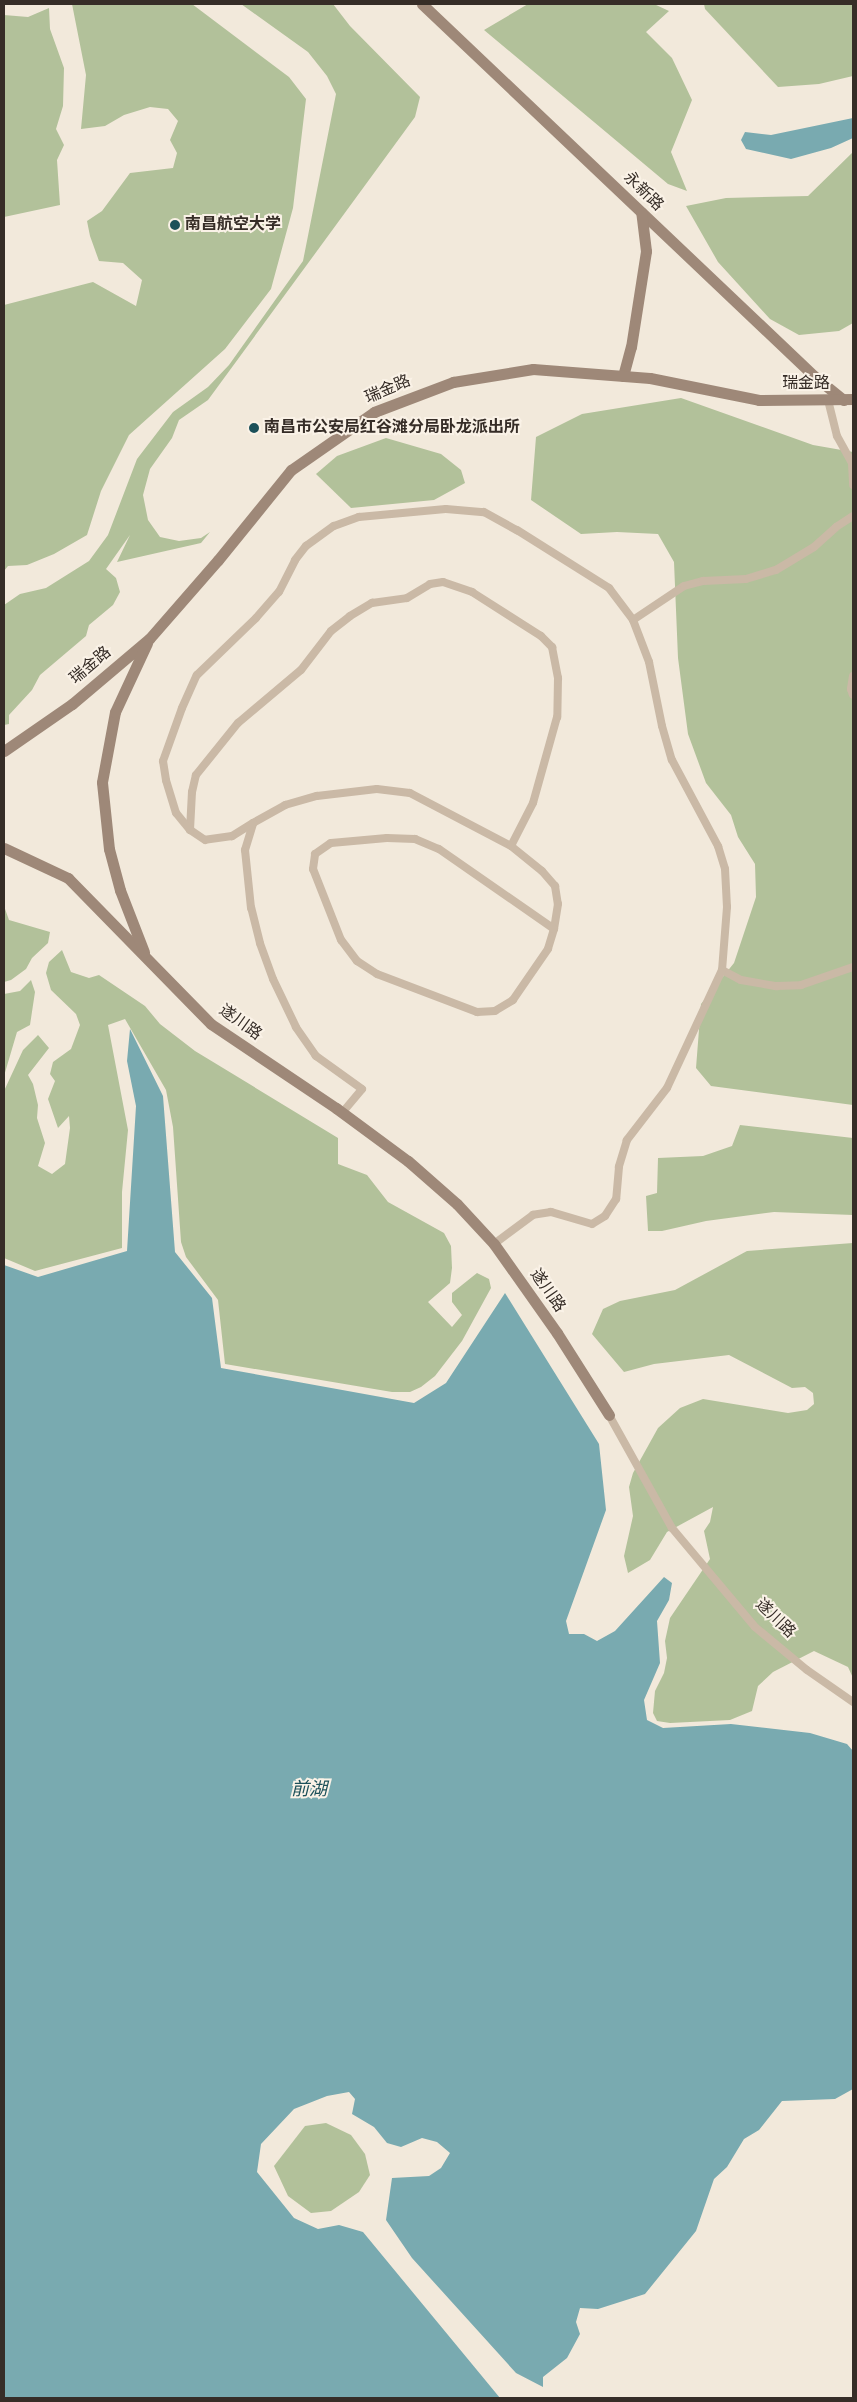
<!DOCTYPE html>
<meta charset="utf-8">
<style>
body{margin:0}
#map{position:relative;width:857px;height:2402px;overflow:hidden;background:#f2e9db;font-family:"Sofia Sans Condensed","Noto Sans SC",sans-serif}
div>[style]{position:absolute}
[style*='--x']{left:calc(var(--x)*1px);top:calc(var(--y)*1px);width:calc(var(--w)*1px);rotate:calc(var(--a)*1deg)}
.green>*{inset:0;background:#b2c19a}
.water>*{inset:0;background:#79aab0}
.street>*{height:8px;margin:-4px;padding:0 4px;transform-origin:4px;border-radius:4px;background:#cab9a6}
.secondary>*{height:11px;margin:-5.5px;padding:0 5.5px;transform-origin:5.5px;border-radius:5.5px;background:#9e8878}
.dots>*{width:14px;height:14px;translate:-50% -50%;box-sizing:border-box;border:2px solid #faf2e7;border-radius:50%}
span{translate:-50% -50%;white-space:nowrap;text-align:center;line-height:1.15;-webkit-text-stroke:4px #faf2e7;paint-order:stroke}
.street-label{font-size:16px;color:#362d27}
.poi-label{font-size:16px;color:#362d27;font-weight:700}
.left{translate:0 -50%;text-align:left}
.water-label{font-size:18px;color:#1c5059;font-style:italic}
.frame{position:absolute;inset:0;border:5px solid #362d27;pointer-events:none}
</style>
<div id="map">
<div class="green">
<div style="clip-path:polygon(72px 4px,192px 4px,289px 77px,306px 99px,293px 208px,271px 289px,225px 349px,129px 435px,101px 491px,87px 535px,54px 554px,27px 565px,8px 566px,4px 571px,4px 305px,93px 282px,136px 306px,142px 280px,123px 263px,99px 261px,90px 236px,87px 221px,102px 211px,130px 173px,173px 168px,177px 153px,170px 140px,178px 121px,168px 109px,150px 107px,124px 115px,105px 126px,81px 129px,86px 75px)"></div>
<div style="clip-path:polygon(241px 4px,333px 4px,350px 26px,420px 97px,415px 117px,208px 400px,179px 420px,172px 438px,150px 469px,143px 495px,148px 520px,160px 537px,179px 541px,201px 538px,210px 532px,201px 543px,117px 562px,130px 535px,106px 569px,116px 578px,120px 592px,113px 605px,89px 625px,86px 636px,40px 675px,32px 690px,9px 715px,9px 724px,4px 725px,4px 605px,20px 594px,46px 588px,89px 561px,108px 535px,137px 459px,173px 412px,208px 387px,229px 365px,303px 261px,336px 94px,327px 76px,308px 52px)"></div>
<div style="clip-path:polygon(528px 4px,654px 4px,669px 11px,646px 32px,672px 58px,692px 100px,671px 152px,687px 191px,668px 184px,484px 30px)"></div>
<div style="clip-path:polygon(704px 4px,853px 4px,853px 76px,819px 84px,778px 87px,705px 9px)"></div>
<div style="clip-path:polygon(49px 8px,50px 29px,64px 68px,63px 106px,56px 129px,64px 145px,57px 160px,60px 205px,4px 217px,4px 15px,28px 17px)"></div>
<div style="clip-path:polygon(853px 152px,853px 323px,839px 331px,799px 335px,770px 319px,718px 262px,686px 206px,726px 198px,808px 196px)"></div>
<div style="clip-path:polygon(681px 398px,813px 445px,853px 452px,853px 1105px,711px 1086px,696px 1068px,701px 1004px,734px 963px,756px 897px,755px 864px,738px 837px,731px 815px,706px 783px,688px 734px,678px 658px,674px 562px,658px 534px,617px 532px,581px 534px,531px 500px,536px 437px,582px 414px)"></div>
<div style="clip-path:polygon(386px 438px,441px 454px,461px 470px,465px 483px,434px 500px,351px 508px,316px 474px,337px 456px)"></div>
<div style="clip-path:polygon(4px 906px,9px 920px,50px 932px,48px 943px,32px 958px,26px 969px,11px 980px,4px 982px)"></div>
<div style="clip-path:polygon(62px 950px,71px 972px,89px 978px,99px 975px,145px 1006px,160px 1024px,195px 1051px,338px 1138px,338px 1164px,367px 1175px,388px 1202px,444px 1233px,451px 1246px,452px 1268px,450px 1283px,428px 1302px,452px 1327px,462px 1315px,452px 1302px,452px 1293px,477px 1273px,489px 1279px,491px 1288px,462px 1341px,435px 1376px,421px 1387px,410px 1392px,392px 1392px,225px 1364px,218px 1300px,186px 1257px,181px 1242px,173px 1127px,166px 1090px,125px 1019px,108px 1025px,128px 1130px,122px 1192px,122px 1248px,35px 1271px,4px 1258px,4px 1091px,23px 1050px,38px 1035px,49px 1048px,28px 1075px,33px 1084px,38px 1105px,37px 1118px,45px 1143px,38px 1166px,52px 1174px,65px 1164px,70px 1128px,69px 1116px,58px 1128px,48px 1099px,55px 1081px,50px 1074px,53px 1062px,71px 1049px,80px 1025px,76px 1014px,51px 990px,46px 973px,49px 962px)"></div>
<div style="clip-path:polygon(31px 980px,35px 992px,30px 1025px,17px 1032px,4px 1076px,4px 994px,20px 991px)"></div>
<div style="clip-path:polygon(740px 1125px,853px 1138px,853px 1215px,774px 1212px,706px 1221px,662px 1231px,648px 1231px,646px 1196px,657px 1193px,658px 1158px,703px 1156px,732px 1146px)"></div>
<div style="clip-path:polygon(853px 1243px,853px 1678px,848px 1667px,814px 1651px,773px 1672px,758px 1686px,752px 1711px,730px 1720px,670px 1723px,657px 1721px,653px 1713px,655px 1691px,664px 1673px,667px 1658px,665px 1641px,670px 1618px,710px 1559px,704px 1531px,710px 1522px,713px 1507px,667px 1532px,650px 1560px,628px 1573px,624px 1556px,633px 1516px,629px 1487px,633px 1473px,658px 1428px,680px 1408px,703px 1399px,788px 1413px,807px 1410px,814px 1404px,813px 1393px,805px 1387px,792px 1388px,729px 1355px,654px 1364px,624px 1372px,592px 1334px,603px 1309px,620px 1301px,675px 1290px,747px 1251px)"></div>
<div style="clip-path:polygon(326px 2123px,351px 2135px,365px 2154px,370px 2175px,359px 2192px,331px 2211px,311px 2213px,288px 2196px,274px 2166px,305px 2126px)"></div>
</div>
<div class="water">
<div style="clip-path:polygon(853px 118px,853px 138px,831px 148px,791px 159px,746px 149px,741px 140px,745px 132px,771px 135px)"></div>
<div style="clip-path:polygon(130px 1029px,163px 1096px,175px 1252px,212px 1298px,221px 1368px,414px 1403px,446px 1383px,505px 1293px,599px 1444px,606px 1510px,566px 1621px,569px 1634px,584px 1634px,597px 1641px,615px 1631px,664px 1577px,672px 1583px,669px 1600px,657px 1621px,660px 1663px,644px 1700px,647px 1720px,663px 1728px,731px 1724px,810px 1733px,847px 1744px,853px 1751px,853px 2089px,835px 2099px,782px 2101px,759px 2130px,744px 2139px,727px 2167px,714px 2179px,696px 2231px,645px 2294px,598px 2309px,580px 2308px,576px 2322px,580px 2334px,567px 2358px,543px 2377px,543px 2387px,516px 2373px,412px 2258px,386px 2220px,392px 2178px,429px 2176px,441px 2168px,450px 2153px,437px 2142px,422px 2138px,401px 2147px,387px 2143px,374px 2127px,352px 2114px,355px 2099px,349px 2092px,327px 2096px,294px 2109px,261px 2144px,257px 2172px,294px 2218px,318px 2229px,339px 2225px,363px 2232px,500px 2398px,4px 2398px,4px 1265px,38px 1277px,127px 1251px,136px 1106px,127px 1061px)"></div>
</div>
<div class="street">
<div style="--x:828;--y:400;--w:37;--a:76"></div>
<div style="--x:837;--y:436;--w:31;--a:61"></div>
<div style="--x:852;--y:463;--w:22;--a:87"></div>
<div style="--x:633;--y:620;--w:61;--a:-33.7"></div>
<div style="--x:684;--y:586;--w:20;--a:-15"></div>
<div style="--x:703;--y:581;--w:43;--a:-2.7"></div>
<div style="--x:746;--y:579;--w:31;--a:-17"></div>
<div style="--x:776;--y:570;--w:44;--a:-31.2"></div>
<div style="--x:814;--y:547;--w:30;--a:-42"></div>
<div style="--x:836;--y:527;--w:20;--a:-33"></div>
<div style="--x:853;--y:676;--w:13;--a:99"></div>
<div style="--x:851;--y:689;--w:6;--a:72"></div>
<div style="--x:253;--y:823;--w:37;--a:-29"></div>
<div style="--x:285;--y:805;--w:33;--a:-16"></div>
<div style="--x:317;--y:796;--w:60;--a:-6.7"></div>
<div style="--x:377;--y:789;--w:33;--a:7"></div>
<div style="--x:410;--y:793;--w:114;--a:27.7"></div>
<div style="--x:511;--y:846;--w:40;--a:39"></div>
<div style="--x:542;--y:871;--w:20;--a:49"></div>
<div style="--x:555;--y:886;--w:18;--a:81"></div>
<div style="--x:558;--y:904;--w:25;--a:99"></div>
<div style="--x:554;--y:929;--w:21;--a:107"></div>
<div style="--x:548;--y:949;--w:62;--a:124.5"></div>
<div style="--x:513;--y:1000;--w:21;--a:149"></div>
<div style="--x:495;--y:1011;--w:18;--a:177"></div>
<div style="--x:477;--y:1012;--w:107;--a:-159.2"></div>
<div style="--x:377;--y:974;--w:24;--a:-147"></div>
<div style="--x:357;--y:961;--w:26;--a:-127"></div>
<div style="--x:341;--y:940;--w:76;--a:-111.5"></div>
<div style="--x:313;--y:869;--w:15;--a:-82"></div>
<div style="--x:315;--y:854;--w:19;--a:-35"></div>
<div style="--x:331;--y:843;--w:56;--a:-5.1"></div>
<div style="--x:387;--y:838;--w:28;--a:2"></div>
<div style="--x:415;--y:839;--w:26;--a:23"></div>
<div style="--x:439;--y:849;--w:140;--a:34.8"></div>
<div style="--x:190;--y:830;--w:38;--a:-87"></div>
<div style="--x:192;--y:792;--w:17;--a:-77"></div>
<div style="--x:196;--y:775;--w:67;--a:-51.1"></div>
<div style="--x:238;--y:723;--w:82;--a:-40.1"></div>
<div style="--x:301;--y:670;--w:49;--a:-52.4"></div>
<div style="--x:331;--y:631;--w:24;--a:-38"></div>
<div style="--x:350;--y:616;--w:26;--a:-31"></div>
<div style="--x:372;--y:603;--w:35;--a:-8"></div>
<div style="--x:407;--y:598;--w:27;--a:-31"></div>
<div style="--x:430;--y:584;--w:13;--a:-9"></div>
<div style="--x:443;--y:582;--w:31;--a:19"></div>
<div style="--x:472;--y:592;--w:82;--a:32.5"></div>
<div style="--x:541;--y:636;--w:16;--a:45"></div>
<div style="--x:552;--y:647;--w:32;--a:79"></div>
<div style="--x:558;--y:678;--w:39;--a:91"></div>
<div style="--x:557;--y:717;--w:89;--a:105.6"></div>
<div style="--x:533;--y:803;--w:48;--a:117.1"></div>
<div style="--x:722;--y:970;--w:21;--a:28"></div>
<div style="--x:741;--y:980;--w:36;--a:10"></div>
<div style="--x:776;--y:986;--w:25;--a:-2"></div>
<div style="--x:801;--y:985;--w:55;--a:-19.1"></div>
<div style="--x:342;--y:1113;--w:31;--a:-50"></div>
<div style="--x:362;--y:1089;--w:57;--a:-144.3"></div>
<div style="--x:316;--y:1056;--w:35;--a:-125"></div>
<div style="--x:296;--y:1027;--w:53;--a:-115.6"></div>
<div style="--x:273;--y:979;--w:38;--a:-110"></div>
<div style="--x:260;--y:943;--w:36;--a:-104"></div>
<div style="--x:251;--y:908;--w:58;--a:-95.9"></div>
<div style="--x:245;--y:850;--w:28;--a:-73"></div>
<div style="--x:253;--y:823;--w:25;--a:148"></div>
<div style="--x:232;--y:836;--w:27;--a:172"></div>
<div style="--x:205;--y:840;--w:18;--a:-146"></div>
<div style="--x:190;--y:830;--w:22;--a:-129"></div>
<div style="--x:176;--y:813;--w:34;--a:-107"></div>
<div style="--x:166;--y:780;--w:19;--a:-99"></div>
<div style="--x:163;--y:761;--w:56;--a:-70.3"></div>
<div style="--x:182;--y:708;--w:36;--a:-66"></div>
<div style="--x:197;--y:675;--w:82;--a:-44"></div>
<div style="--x:256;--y:618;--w:35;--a:-49"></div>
<div style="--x:279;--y:592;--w:36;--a:-63"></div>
<div style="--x:295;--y:560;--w:18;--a:-52"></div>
<div style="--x:306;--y:546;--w:34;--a:-36"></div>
<div style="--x:334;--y:526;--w:27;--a:-20"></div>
<div style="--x:359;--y:517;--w:87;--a:-5.3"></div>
<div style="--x:446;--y:509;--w:38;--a:5"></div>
<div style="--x:484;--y:512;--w:38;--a:29"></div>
<div style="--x:517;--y:530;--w:109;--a:32.2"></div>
<div style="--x:609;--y:588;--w:40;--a:53"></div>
<div style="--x:633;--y:620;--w:45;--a:69.1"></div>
<div style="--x:649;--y:662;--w:65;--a:78.5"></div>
<div style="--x:662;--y:726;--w:35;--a:74"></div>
<div style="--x:672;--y:760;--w:98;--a:61.9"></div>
<div style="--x:718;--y:846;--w:24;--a:73"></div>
<div style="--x:725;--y:869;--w:38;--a:87"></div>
<div style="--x:727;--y:907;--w:63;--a:94.5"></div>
<div style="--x:722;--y:970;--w:130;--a:115"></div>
<div style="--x:667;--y:1088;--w:66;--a:127.6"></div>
<div style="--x:627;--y:1140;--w:28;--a:107"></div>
<div style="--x:619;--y:1167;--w:32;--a:95"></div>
<div style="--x:616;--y:1199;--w:20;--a:123"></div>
<div style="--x:605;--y:1216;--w:15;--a:148"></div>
<div style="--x:592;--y:1224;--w:43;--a:-163.7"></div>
<div style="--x:551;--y:1212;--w:18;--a:171"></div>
<div style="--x:533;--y:1215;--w:49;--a:143.4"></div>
<div style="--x:609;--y:1415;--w:129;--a:60.9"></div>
<div style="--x:672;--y:1528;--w:129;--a:50"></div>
<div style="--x:755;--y:1627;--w:67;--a:39.6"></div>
<div style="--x:807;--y:1670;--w:56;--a:34.8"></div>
</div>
<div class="secondary">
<div style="--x:422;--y:4;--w:540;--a:43.5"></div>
<div style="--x:814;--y:376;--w:38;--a:39"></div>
<div style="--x:623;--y:376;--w:30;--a:-75"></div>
<div style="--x:631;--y:347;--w:97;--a:-81.1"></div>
<div style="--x:646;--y:251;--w:39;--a:-97"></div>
<div style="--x:4;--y:751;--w:83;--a:-34.7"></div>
<div style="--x:72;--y:704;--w:101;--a:-40.2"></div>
<div style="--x:149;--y:639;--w:105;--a:-48.9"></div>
<div style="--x:218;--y:560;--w:116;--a:-51"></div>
<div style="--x:291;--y:470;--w:101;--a:-34.9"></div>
<div style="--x:374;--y:412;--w:85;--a:-20.8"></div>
<div style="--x:453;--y:382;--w:81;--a:-9.2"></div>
<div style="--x:533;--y:369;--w:117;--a:4.4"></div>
<div style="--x:650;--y:378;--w:111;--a:11.4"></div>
<div style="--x:759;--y:400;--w:94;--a:-0.6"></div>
<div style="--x:4;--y:848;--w:71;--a:25.1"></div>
<div style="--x:68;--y:878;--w:204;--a:45.6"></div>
<div style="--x:211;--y:1024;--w:151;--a:33.9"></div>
<div style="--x:336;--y:1108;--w:89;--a:36.4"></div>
<div style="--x:408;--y:1161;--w:65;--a:41.3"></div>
<div style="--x:457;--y:1204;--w:54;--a:47.2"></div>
<div style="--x:494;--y:1244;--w:109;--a:54.7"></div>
<div style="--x:557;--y:1333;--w:97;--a:57.6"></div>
<div style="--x:144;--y:952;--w:66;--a:-111.2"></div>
<div style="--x:120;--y:890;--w:42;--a:-105"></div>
<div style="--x:109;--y:849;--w:67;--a:-96"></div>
<div style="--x:102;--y:782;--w:71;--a:-79.5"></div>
<div style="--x:115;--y:712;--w:76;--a:-65.1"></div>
</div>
<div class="dots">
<div style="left:175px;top:225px;background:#1c5059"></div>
<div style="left:254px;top:428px;background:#1c5059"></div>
</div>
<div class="street-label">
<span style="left:643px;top:192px;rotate:44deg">永新路</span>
<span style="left:806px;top:384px">瑞金路</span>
<span style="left:388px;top:390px;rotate:-23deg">瑞金路</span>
<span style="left:91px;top:666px;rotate:-40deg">瑞金路</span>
<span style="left:240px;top:1023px;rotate:36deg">遂川路</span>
<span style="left:547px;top:1291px;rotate:55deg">遂川路</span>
<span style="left:775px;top:1619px;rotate:44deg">遂川路</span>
</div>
<div class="poi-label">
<span class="left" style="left:185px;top:225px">南昌航空大学</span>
<span class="left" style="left:264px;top:428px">南昌市公安局红谷滩分局卧龙派出所</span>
</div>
<div class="water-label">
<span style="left:309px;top:1790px">前湖</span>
</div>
<div class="frame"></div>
</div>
